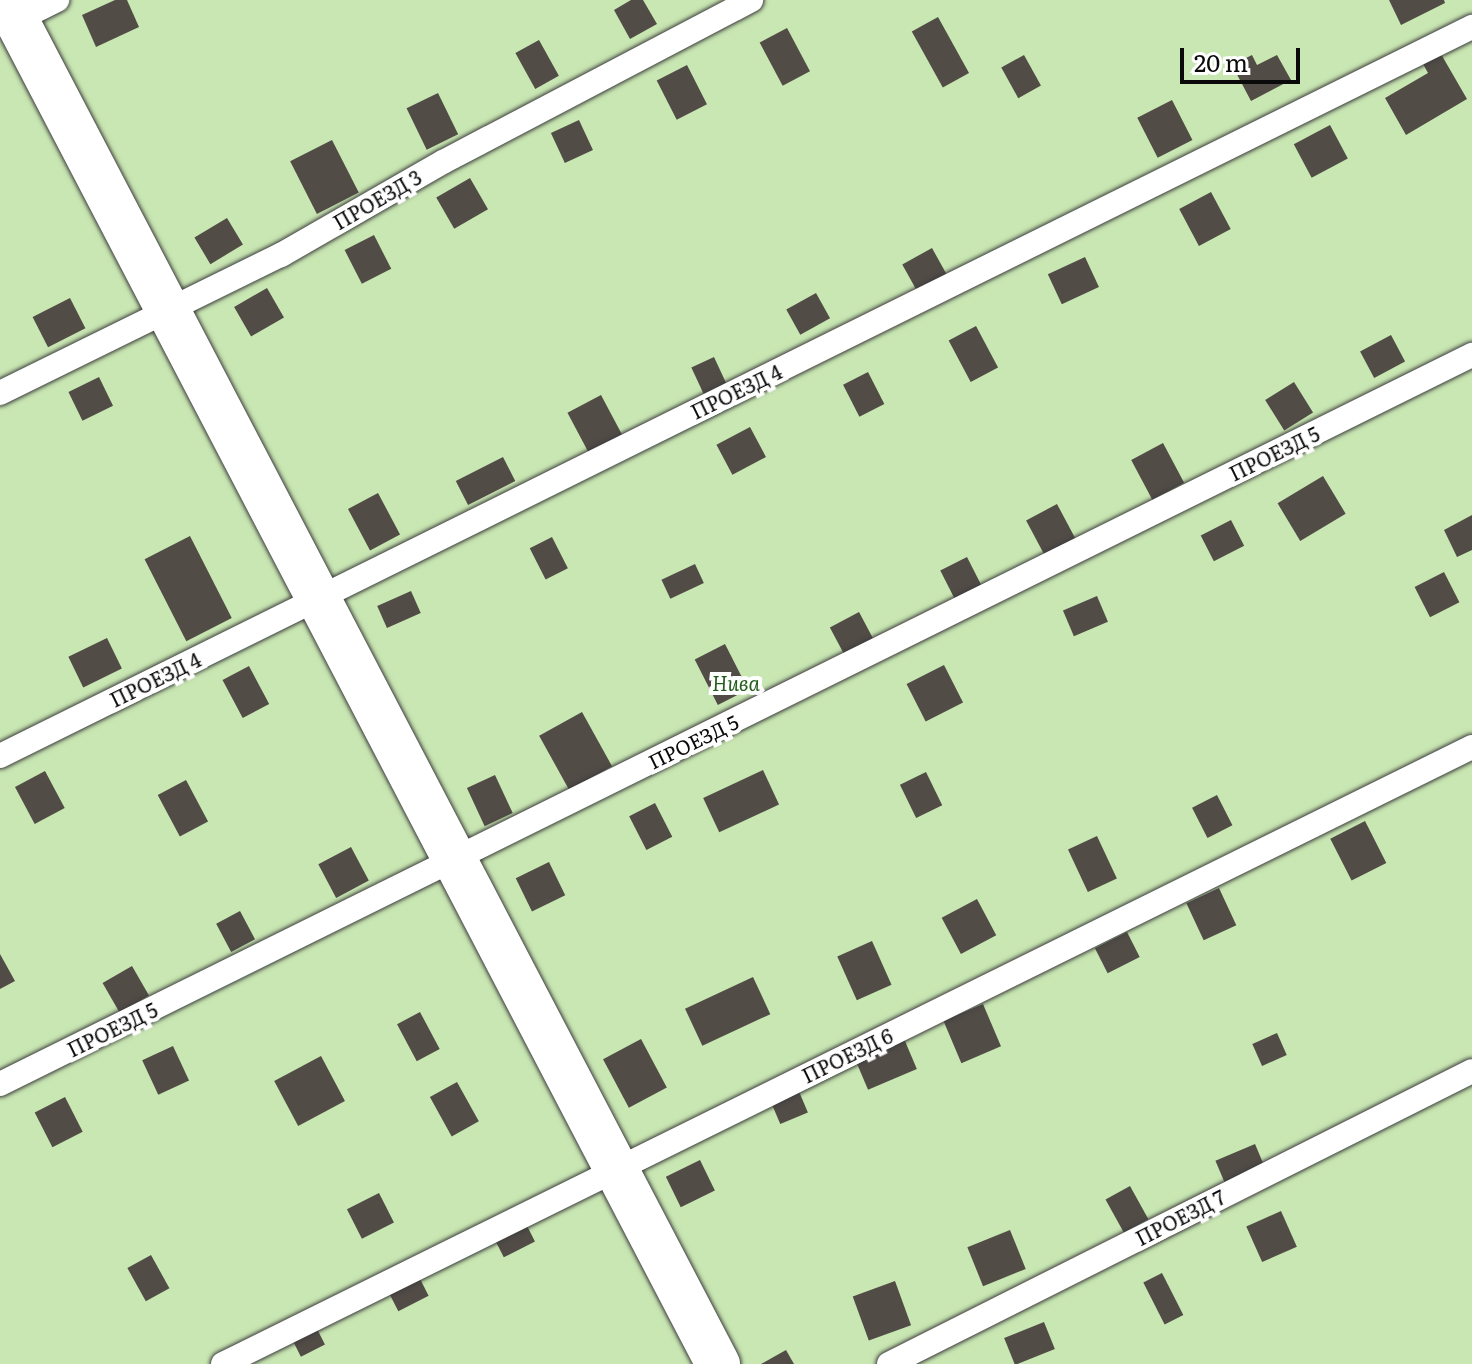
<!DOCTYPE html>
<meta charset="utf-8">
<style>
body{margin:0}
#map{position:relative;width:1472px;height:1364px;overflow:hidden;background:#fffce7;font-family:Literata,serif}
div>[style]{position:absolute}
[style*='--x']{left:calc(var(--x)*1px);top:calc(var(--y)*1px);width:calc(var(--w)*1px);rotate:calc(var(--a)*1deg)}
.green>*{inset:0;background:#c9e7b3;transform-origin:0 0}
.building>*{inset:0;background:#524c47;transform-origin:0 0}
.roads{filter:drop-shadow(0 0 2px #3d3d3d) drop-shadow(0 0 2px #3d3d3d)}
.lane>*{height:24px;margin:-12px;padding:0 12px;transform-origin:12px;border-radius:12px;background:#fff}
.street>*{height:44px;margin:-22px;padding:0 22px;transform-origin:22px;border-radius:22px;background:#fff}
span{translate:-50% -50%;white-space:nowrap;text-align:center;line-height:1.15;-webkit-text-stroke:8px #fff;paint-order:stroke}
.street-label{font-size:20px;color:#0a0a0a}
.park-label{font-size:20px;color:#245f1d;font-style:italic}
.scale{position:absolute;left:1180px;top:48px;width:120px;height:36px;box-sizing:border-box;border:4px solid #0a0a0a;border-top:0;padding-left:10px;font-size:24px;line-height:28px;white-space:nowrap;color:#0a0a0a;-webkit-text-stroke:6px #fff;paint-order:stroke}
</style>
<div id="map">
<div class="green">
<div style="left:0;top:0;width:1472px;height:1364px"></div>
</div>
<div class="building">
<div style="clip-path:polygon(115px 0,127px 0,139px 27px,96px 47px,82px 15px)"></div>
<div style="clip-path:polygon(631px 0,643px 0,657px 24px,630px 39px,614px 10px)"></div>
<div style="clip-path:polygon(1389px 0,1444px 0,1445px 3px,1401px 25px)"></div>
<div style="left:938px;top:17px;width:64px;height:30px;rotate:61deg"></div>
<div style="left:787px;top:28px;width:49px;height:31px;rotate:62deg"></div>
<div style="left:539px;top:40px;width:41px;height:27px;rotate:61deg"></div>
<div style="clip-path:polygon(1441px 54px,1467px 99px,1406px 135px,1385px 98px,1428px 73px,1423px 64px)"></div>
<div style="left:1024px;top:55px;width:35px;height:26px;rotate:61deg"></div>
<div style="clip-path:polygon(1252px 55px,1257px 65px,1277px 55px,1291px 80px,1251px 101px,1232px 65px)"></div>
<div style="left:687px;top:65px;width:44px;height:34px;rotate:63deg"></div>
<div style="left:438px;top:93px;width:46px;height:35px;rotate:64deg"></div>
<div style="left:1172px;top:100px;width:45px;height:39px;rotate:63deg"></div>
<div style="left:579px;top:120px;width:33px;height:31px;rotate:65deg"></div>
<div style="left:1330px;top:125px;width:38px;height:41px;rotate:62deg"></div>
<div style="left:332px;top:140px;width:59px;height:47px;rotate:63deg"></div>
<div style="left:470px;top:178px;width:36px;height:39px;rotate:60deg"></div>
<div style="left:1211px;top:192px;width:42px;height:36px;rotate:62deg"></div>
<div style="left:227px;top:218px;width:31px;height:38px;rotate:59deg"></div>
<div style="left:374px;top:235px;width:38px;height:33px;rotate:63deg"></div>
<div style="left:932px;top:248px;width:41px;height:34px;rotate:61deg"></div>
<div style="left:1085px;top:257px;width:33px;height:41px;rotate:65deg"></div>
<div style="left:267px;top:288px;width:34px;height:38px;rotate:60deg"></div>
<div style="left:816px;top:293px;width:29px;height:34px;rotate:61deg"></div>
<div style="left:70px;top:298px;width:34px;height:42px;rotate:63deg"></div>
<div style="left:976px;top:326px;width:47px;height:31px;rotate:62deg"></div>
<div style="left:1391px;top:335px;width:30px;height:35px;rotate:62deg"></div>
<div style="left:714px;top:357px;width:38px;height:25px;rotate:65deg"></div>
<div style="left:868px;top:372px;width:36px;height:28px;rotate:63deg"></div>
<div style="left:99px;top:377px;width:32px;height:34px;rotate:64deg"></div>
<div style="left:1294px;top:382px;width:36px;height:34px;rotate:58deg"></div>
<div style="left:601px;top:395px;width:47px;height:38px;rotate:62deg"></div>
<div style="left:750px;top:427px;width:34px;height:38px;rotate:62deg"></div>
<div style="left:1163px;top:443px;width:45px;height:36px;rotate:62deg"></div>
<div style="left:503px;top:457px;width:27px;height:53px;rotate:63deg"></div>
<div style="left:1323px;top:476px;width:44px;height:53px;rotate:59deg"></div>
<div style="left:378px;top:493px;width:47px;height:34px;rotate:62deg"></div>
<div style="left:1057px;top:504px;width:44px;height:35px;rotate:62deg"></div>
<div style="clip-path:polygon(1472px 515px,1472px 550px,1457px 557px,1444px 530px)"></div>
<div style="left:1231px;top:520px;width:29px;height:34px;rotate:63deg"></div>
<div style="left:190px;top:536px;width:92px;height:51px;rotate:63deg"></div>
<div style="left:552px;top:537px;width:35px;height:25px;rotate:63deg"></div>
<div style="left:967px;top:557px;width:40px;height:30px;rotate:63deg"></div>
<div style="left:695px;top:564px;width:21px;height:37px;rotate:65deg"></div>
<div style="left:1444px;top:572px;width:34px;height:33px;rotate:63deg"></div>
<div style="left:411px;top:591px;width:24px;height:37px;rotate:66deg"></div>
<div style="left:1097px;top:596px;width:28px;height:37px;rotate:67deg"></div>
<div style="left:859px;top:612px;width:36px;height:33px;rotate:62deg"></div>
<div style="left:107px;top:638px;width:34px;height:43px;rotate:64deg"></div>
<div style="left:725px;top:644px;width:51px;height:34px;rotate:63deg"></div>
<div style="left:944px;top:665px;width:42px;height:42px;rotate:63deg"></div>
<div style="left:249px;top:666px;width:43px;height:30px;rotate:62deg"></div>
<div style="left:582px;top:712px;width:62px;height:49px;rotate:61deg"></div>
<div style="left:763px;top:770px;width:38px;height:66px;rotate:65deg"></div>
<div style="left:45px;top:771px;width:42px;height:34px;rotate:62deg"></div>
<div style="left:926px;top:772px;width:37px;height:29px;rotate:64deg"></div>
<div style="left:495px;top:775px;width:42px;height:31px;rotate:65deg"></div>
<div style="left:186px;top:780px;width:47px;height:32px;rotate:62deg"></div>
<div style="left:1217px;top:795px;width:34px;height:28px;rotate:63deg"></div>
<div style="left:655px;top:803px;width:38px;height:29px;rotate:63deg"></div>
<div style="left:1365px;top:821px;width:47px;height:39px;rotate:63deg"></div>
<div style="left:1097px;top:836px;width:47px;height:32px;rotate:65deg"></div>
<div style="left:351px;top:847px;width:38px;height:37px;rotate:62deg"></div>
<div style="left:549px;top:862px;width:37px;height:37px;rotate:64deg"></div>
<div style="left:1219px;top:888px;width:41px;height:36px;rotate:65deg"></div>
<div style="left:977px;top:899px;width:41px;height:40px;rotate:62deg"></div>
<div style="left:240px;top:911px;width:32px;height:27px;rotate:62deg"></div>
<div style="left:1127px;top:932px;width:28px;height:36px;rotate:63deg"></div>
<div style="left:872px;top:941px;width:48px;height:38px;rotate:66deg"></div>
<div style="clip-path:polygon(0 954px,15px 981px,0 989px)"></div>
<div style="left:132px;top:966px;width:34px;height:34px;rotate:60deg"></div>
<div style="left:753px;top:977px;width:41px;height:75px;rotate:65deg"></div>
<div style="left:983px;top:1004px;width:46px;height:43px;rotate:67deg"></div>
<div style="left:420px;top:1012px;width:42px;height:26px;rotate:62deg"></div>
<div style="left:1277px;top:1033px;width:24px;height:27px;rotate:66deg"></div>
<div style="left:902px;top:1034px;width:38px;height:53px;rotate:67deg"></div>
<div style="left:641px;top:1039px;width:55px;height:43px;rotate:62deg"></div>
<div style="left:173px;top:1046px;width:38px;height:34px;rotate:65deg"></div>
<div style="left:321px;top:1056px;width:51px;height:53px;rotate:62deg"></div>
<div style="left:457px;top:1082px;width:45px;height:31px;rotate:61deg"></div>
<div style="left:795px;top:1082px;width:33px;height:30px;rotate:67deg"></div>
<div style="left:65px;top:1097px;width:39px;height:34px;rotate:63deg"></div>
<div style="left:1255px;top:1144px;width:33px;height:43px;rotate:67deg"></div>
<div style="left:700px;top:1160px;width:34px;height:38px;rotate:64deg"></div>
<div style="left:1130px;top:1186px;width:38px;height:28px;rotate:61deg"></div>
<div style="left:379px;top:1193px;width:33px;height:36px;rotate:63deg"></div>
<div style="left:1281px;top:1211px;width:39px;height:38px;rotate:66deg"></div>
<div style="left:520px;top:1212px;width:33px;height:35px;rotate:63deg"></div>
<div style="left:1010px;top:1230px;width:42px;height:46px;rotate:68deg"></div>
<div style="left:151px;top:1255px;width:38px;height:27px;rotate:61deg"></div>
<div style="left:415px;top:1269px;width:30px;height:34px;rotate:63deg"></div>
<div style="left:1162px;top:1273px;width:47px;height:21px;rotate:63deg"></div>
<div style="left:895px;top:1281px;width:47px;height:45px;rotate:70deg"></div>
<div style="left:310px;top:1315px;width:33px;height:27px;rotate:63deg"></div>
<div style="left:1044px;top:1322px;width:29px;height:43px;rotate:68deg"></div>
<div style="clip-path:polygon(786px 1350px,794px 1364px,761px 1364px)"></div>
</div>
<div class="roads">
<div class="lane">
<div style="--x:9;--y:24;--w:54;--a:-26.6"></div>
<div style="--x:0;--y:393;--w:313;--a:-26.2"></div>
<div style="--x:281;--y:255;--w:187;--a:-29.9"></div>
<div style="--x:443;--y:162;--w:348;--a:-27.7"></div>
<div style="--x:0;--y:756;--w:1643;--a:-26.35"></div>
<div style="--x:0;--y:1084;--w:1643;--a:-26.35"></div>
<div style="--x:223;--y:1364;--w:1393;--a:-26.29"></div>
<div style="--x:889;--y:1364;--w:652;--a:-26.68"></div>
</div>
<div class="street">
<div style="--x:6;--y:0;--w:1539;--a:62.44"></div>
</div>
</div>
<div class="street-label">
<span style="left:377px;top:199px;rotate:-30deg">ПРОЕЗД 3</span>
<span style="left:736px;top:391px;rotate:-26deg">ПРОЕЗД 4</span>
<span style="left:1274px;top:453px;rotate:-26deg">ПРОЕЗД 5</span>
<span style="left:155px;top:679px;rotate:-26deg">ПРОЕЗД 4</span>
<span style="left:693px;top:741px;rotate:-26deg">ПРОЕЗД 5</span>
<span style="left:112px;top:1029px;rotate:-26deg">ПРОЕЗД 5</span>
<span style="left:847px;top:1055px;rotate:-26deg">ПРОЕЗД 6</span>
<span style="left:1180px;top:1217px;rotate:-27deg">ПРОЕЗД 7</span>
</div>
<div class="park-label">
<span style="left:736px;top:682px">Нива</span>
</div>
<div class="scale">20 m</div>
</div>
